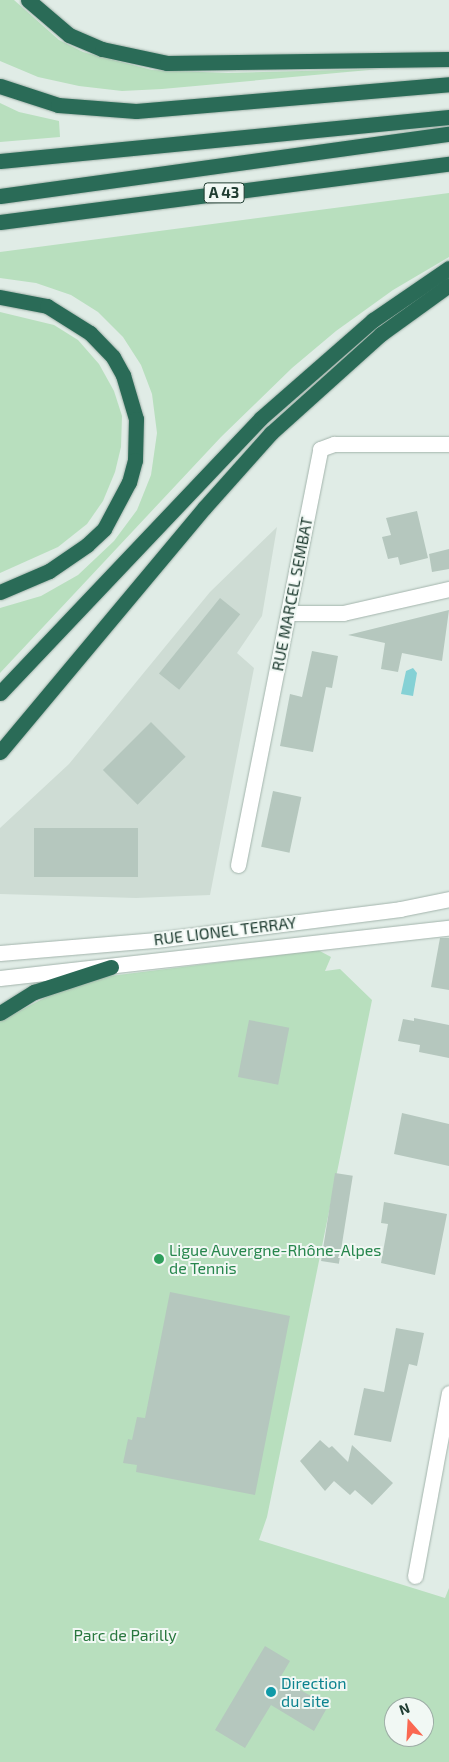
<!DOCTYPE html>
<meta charset="utf-8">
<style>
body{margin:0}
#map{position:relative;width:449px;height:1762px;overflow:hidden;background:#e0ece6;font-family:"Exo 2",sans-serif}
div>[style]{position:absolute}
[style*='--x']{left:calc(var(--x)*1px);top:calc(var(--y)*1px);width:calc(var(--w)*1px);rotate:calc(var(--a)*1deg)}
.built>*{inset:0;background:#cedcd4}
.green>*{inset:0;background:#b8dfbe}
.water>*{inset:0;background:#85d1d5}
.building>*{inset:0;background:#b5c7be;transform-origin:0 0}
.roads{filter:drop-shadow(0 0 1px #a3b4ac) drop-shadow(0 0 1px #a3b4ac)}
.street>*{height:15px;margin:-7.5px;padding:0 7.5px;transform-origin:7.5px;border-radius:7.5px;background:#fff}
.secondary>*{height:15px;margin:-7.5px;padding:0 7.5px;transform-origin:7.5px;border-radius:7.5px;background:#fff}
.highway>*{height:15px;margin:-7.5px;padding:0 7.5px;transform-origin:7.5px;border-radius:7.5px;background:#2a6b57}
.dots>*{width:14px;height:14px;translate:-50% -50%;box-sizing:border-box;border:2px solid #f1f8f4;border-radius:50%}
span{translate:-50% -50%;white-space:nowrap;text-align:center;line-height:1.15;-webkit-text-stroke:4px #f1f8f4;paint-order:stroke}
.shield-label span{padding:1px 4px;background:#f1f8f4;border:1px solid;border-radius:4px;-webkit-text-stroke-width:0}
.shield-label{font-size:15px;color:#203d32;font-weight:700}
.street-label{font-size:16px;color:#203d32}
.leisure-label{font-size:16px;color:#27864d}
.left{translate:0 -50%;text-align:left}
.park-label{font-size:16px;color:#28773e}
.culture-label{font-size:16px;color:#0d838f}
.north{position:absolute;left:384px;top:1697px;width:50px;height:50px;box-sizing:border-box;background:#f1f8f4;border:1px solid #9dada6;border-radius:50%;rotate:341deg;font-size:14px;font-weight:700;line-height:20px;text-align:center;color:#203d32}
.north::after{content:'';display:block;margin:auto;width:18px;height:22px;background:#fa6851;clip-path:polygon(50% 0,100% 100%,50% 72%,0 100%)}
</style>
<div id="map">
<div class="built">
<div style="clip-path:polygon(277px 527px,262px 616px,237px 653px,254px 668px,210px 895px,136px 898px,0 894px,0 828px,69px 764px,210px 592px)"></div>
</div>
<div class="green">
<div style="clip-path:polygon(0 0,14px 0,59px 40px,83px 52px,152px 70px,228px 73px,380px 69px,162px 89px,122px 91px,79px 86px,38px 77px,0 61px)"></div>
<div style="clip-path:polygon(0 103px,19px 112px,59px 121px,60px 137px,0 142px)"></div>
<div style="clip-path:polygon(449px 193px,449px 257px,393px 290px,336px 331px,292px 368px,221px 437px,0 673px,0 608px,41px 596px,78px 575px,114px 541px,137px 510px,151px 475px,157px 433px,152px 394px,141px 365px,123px 337px,98px 312px,71px 295px,36px 283px,0 278px,0 252px)"></div>
<div style="clip-path:polygon(0 312px,54px 325px,78px 340px,99px 364px,114px 391px,122px 416px,121px 447px,115px 472px,103px 501px,87px 524px,58px 547px,0 573px)"></div>
<div style="clip-path:polygon(evenodd,318px 950px,331px 957px,325px 971px,340px 969px,372px 1000px,267px 1517px,259px 1540px,445px 1598px,449px 1588px,449px 1762px,0 1762px,0 1021px,56px 992px,102px 977px,318px 950px,394px 1707px,424px 1707px,424px 1737px,394px 1737px,394px 1707px)"></div>
</div>
<div class="water">
<div style="clip-path:polygon(413px 668px,417px 673px,413px 696px,401px 694px,406px 671px)"></div>
</div>
<div class="building">
<div style="clip-path:polygon(417px 511px,428px 558px,400px 565px,398px 557px,388px 559px,382px 537px,391px 535px,386px 518px)"></div>
<div style="clip-path:polygon(449px 549px,449px 569px,432px 572px,429px 554px)"></div>
<div style="left:220px;top:598px;width:26px;height:97px;rotate:39deg"></div>
<div style="clip-path:polygon(449px 610px,442px 661px,402px 653px,398px 672px,381px 669px,385px 643px,348px 635px)"></div>
<div style="clip-path:polygon(312px 651px,338px 656px,332px 688px,326px 687px,313px 752px,280px 746px,290px 694px,302px 697px)"></div>
<div style="left:151px;top:722px;width:49px;height:68px;rotate:45deg"></div>
<div style="left:273px;top:791px;width:29px;height:57px;rotate:12deg"></div>
<div style="left:138px;top:828px;width:49px;height:104px;rotate:90deg"></div>
<div style="clip-path:polygon(440px 938px,449px 938px,449px 990px,431px 987px)"></div>
<div style="clip-path:polygon(414px 1018px,449px 1025px,449px 1058px,419px 1052px,420px 1045px,398px 1041px,403px 1019px,414px 1021px)"></div>
<div style="left:249px;top:1020px;width:41px;height:58px;rotate:11deg"></div>
<div style="clip-path:polygon(402px 1113px,449px 1124px,449px 1166px,394px 1154px)"></div>
<div style="left:335px;top:1173px;width:18px;height:89px;rotate:9deg"></div>
<div style="clip-path:polygon(384px 1202px,447px 1214px,435px 1275px,381px 1263px,388px 1224px,381px 1223px)"></div>
<div style="clip-path:polygon(170px 1292px,290px 1316px,255px 1495px,136px 1472px,137px 1465px,123px 1463px,128px 1439px,132px 1440px,137px 1417px,145px 1418px)"></div>
<div style="clip-path:polygon(396px 1328px,424px 1333px,417px 1366px,409px 1364px,391px 1442px,354px 1435px,364px 1388px,384px 1392px)"></div>
<div style="clip-path:polygon(320px 1440px,329px 1448px,332px 1446px,348px 1462px,352px 1445px,393px 1483px,372px 1505px,355px 1490px,350px 1495px,334px 1481px,325px 1491px,300px 1461px)"></div>
<div style="clip-path:polygon(265px 1646px,290px 1661px,280px 1678px,328px 1706px,314px 1731px,271px 1705px,245px 1748px,215px 1730px)"></div>
</div>
<div class="roads">
<div class="street">
<div style="--x:288;--y:613;--w:55;--a:0"></div>
<div style="--x:343;--y:613;--w:109;--a:-12.8"></div>
<div style="--x:238;--y:865;--w:424;--a:-78.8"></div>
<div style="--x:320;--y:449;--w:15;--a:-20"></div>
<div style="--x:334;--y:444;--w:115;--a:0"></div>
<div style="--x:415;--y:1576;--w:186;--a:-79.5"></div>
</div>
<div class="secondary">
<div style="--x:0;--y:953;--w:157;--a:-4.8"></div>
<div style="--x:156;--y:940;--w:246;--a:-7.2"></div>
<div style="--x:400;--y:909;--w:50;--a:-11.5"></div>
<div style="--x:0;--y:978;--w:452;--a:-6.4"></div>
</div>
<div class="highway">
<div style="--x:28;--y:0;--w:54;--a:40.5"></div>
<div style="--x:69;--y:35;--w:36;--a:23"></div>
<div style="--x:102;--y:49;--w:66;--a:12.2"></div>
<div style="--x:167;--y:63;--w:282;--a:-0.8"></div>
<div style="--x:0;--y:86;--w:61;--a:18.1"></div>
<div style="--x:58;--y:105;--w:78;--a:4.4"></div>
<div style="--x:136;--y:111;--w:314;--a:-4.9"></div>
<div style="--x:0;--y:161;--w:451;--a:-5.6"></div>
<div style="--x:0;--y:196;--w:453;--a:-7.9"></div>
<div style="--x:0;--y:222;--w:453;--a:-7.4"></div>
<div style="--x:0;--y:297;--w:48;--a:10.8"></div>
<div style="--x:47;--y:306;--w:51;--a:32.1"></div>
<div style="--x:90;--y:333;--w:33;--a:46"></div>
<div style="--x:113;--y:357;--w:21;--a:61"></div>
<div style="--x:123;--y:375;--w:46;--a:73.5"></div>
<div style="--x:136;--y:419;--w:41;--a:91.4"></div>
<div style="--x:135;--y:460;--w:23;--a:105"></div>
<div style="--x:129;--y:482;--w:53;--a:118"></div>
<div style="--x:104;--y:529;--w:23;--a:137"></div>
<div style="--x:87;--y:545;--w:46;--a:145.6"></div>
<div style="--x:49;--y:571;--w:53;--a:156.8"></div>
<div style="--x:0;--y:693;--w:379;--a:-46.5"></div>
<div style="--x:261;--y:418;--w:149;--a:-41.2"></div>
<div style="--x:373;--y:320;--w:92;--a:-34.4"></div>
<div style="--x:0;--y:752;--w:319;--a:-50.1"></div>
<div style="--x:205;--y:507;--w:99;--a:-48.3"></div>
<div style="--x:271;--y:433;--w:148;--a:-42"></div>
<div style="--x:381;--y:334;--w:84;--a:-35.8"></div>
<div style="--x:0;--y:1013;--w:40;--a:-32"></div>
<div style="--x:34;--y:992;--w:81;--a:-18"></div>
</div>
</div>
<div class="dots">
<div style="left:159px;top:1259px;background:#2e9e5b"></div>
<div style="left:271px;top:1692px;background:#0f9aa8"></div>
</div>
<div class="shield-label">
<span style="left:224px;top:193px">A 43</span>
</div>
<div class="street-label">
<span style="left:292px;top:594px;rotate:-79deg">RUE MARCEL SEMBAT</span>
<span style="left:225px;top:931px;rotate:-7deg">RUE LIONEL TERRAY</span>
</div>
<div class="leisure-label">
<span class="left" style="left:169px;top:1259px">Ligue Auvergne-Rhône-Alpes<br>de Tennis</span>
</div>
<div class="park-label">
<span style="left:125px;top:1635px">Parc de Parilly</span>
</div>
<div class="culture-label">
<span class="left" style="left:281px;top:1692px">Direction<br>du site</span>
</div>
<div class="north">N</div>
</div>
